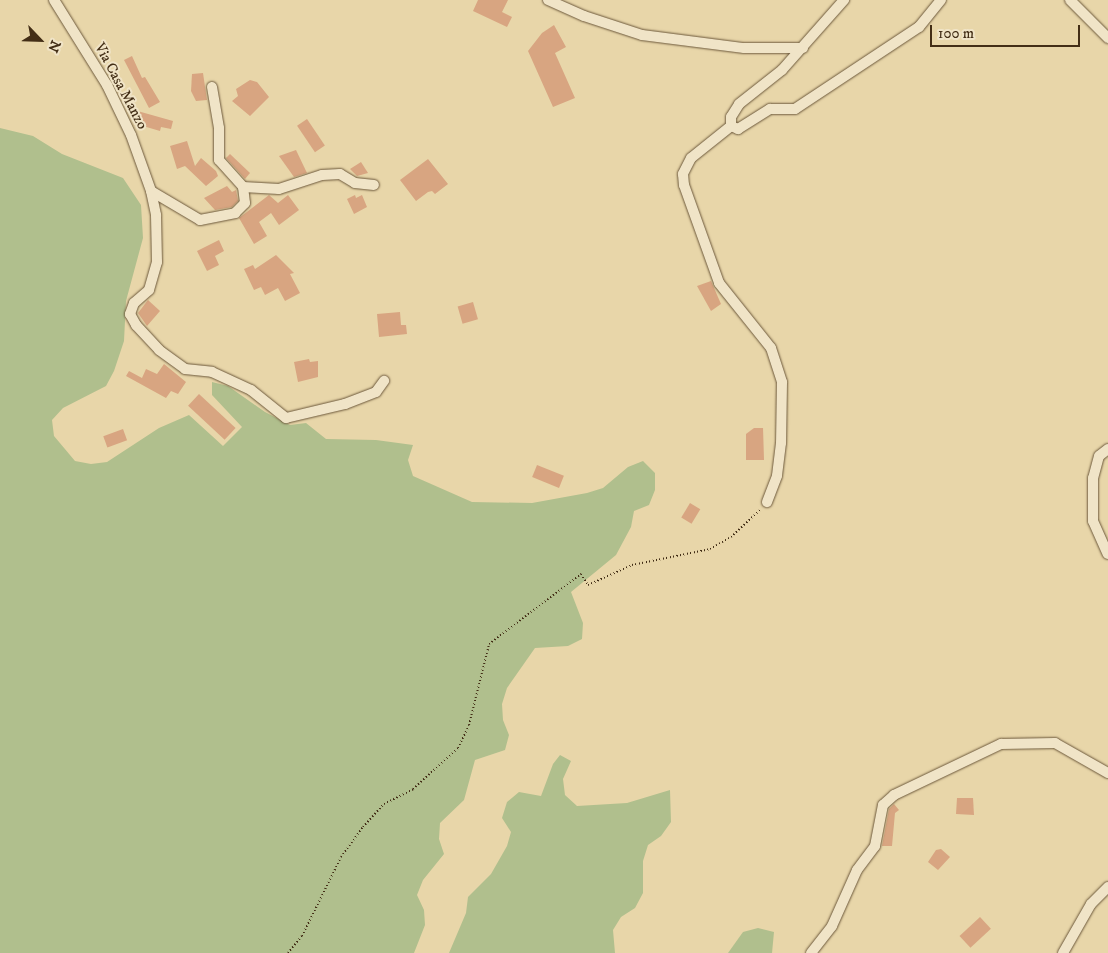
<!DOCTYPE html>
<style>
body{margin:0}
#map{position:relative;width:1108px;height:953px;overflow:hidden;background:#e8d6a9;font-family:"IM FELL DW Pica",serif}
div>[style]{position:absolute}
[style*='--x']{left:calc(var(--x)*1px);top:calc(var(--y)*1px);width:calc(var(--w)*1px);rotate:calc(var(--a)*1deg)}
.green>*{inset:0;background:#b0bf8d}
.building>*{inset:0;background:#d8a581;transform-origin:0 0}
.path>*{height:2px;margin-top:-1px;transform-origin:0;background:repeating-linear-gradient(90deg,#432e16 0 1px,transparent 0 3.5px)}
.roads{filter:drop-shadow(0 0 1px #6c583b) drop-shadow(0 0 1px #6c583b)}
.street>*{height:10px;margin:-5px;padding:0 5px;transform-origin:5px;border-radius:5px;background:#f0e4c7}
span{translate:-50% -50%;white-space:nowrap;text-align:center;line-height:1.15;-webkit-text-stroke:4px #f0e4c7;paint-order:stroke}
.street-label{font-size:15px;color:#432e16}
.north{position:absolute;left:15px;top:15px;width:50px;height:50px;-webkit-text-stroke:4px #f0e4c7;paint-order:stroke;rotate:114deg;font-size:14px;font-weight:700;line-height:20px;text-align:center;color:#432e16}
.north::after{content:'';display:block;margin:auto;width:18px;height:22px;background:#432e16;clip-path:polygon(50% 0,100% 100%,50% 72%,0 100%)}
.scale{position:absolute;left:930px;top:25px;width:150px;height:22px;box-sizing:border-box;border:2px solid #432e16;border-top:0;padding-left:6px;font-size:15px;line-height:18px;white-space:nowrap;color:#432e16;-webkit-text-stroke:4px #f0e4c7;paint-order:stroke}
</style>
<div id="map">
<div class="green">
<div style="clip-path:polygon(0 128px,33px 136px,62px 154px,123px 178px,141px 205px,143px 238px,126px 301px,124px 341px,114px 371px,106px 386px,63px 408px,52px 420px,54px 436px,75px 461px,91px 464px,107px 462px,159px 428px,189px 415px,223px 446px,242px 427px,212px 395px,212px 382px,228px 386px,265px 412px,290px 425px,306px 423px,326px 439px,376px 440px,413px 445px,408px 460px,413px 476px,472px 502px,532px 503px,587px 493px,603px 488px,628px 467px,643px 461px,655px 473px,655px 490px,649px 505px,634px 511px,631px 527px,616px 555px,571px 592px,583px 623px,582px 639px,568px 646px,535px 648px,507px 688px,502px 704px,503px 720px,509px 735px,505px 750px,475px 760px,464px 800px,440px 823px,439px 839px,444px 854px,423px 880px,417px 895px,424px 910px,425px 925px,414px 953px,0 953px)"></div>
<div style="clip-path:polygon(560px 755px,571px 761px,563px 779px,565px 795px,577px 806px,627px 803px,670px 790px,671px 822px,661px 836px,648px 845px,643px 861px,643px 893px,635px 908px,621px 917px,613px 930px,615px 953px,449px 953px,466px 913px,468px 897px,491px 874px,507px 846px,511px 832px,502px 818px,507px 802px,519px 792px,541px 796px,553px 764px)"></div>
<div style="clip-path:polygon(758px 928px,774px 932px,772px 953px,728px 953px,743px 932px)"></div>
</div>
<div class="building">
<div style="clip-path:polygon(478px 0,508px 0,502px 12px,512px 17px,507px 27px,473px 11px)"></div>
<div style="clip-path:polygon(554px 25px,566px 47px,555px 53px,575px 98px,553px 107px,528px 51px,542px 33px)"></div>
<div style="clip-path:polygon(132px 56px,142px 78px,145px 77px,160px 102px,149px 108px,124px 60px)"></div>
<div style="clip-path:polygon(203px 73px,207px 100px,196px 101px,191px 91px,192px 74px)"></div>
<div style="clip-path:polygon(250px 80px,257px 82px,269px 97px,250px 116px,232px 101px,238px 96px,236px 89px)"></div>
<div style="clip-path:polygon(134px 110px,173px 121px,171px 129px,161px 127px,160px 131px,133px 123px)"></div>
<div style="left:307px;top:119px;width:32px;height:12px;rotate:56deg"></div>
<div style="clip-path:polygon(187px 141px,195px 166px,201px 158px,216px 171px,218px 176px,206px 186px,185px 166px,177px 169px,170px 146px)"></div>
<div style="clip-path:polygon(296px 150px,307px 173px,294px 177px,279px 156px)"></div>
<div style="clip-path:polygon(230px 154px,250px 173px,245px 179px,226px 158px)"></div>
<div style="clip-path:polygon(428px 159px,448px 184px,435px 194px,432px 191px,428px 192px,416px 201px,400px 180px)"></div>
<div style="clip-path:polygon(361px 162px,368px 173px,357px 176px,350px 169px)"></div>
<div style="clip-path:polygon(227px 186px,232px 192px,236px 190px,238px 201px,232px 207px,215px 210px,204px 198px)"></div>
<div style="clip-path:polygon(269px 195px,278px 203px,288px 195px,299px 210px,279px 225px,271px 213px,259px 222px,267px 236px,254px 244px,239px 218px)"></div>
<div style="clip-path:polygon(355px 195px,356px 198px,362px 195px,367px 207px,354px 214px,347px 199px)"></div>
<div style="clip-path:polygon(219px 240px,224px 251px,215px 256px,219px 265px,207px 271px,197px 251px)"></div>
<div style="clip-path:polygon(276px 255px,294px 273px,290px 274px,300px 293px,285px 301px,278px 288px,265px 295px,261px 287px,254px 290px,244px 269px,253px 265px,255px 269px)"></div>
<div style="clip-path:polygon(711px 281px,721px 304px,711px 311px,697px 286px)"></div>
<div style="clip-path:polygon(148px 300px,160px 311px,147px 326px,138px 313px)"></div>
<div style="left:473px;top:302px;width:18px;height:16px;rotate:74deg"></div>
<div style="clip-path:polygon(400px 312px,401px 325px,406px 325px,407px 334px,379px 337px,377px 314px)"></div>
<div style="clip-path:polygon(309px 359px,310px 362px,318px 361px,318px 377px,298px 382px,294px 362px)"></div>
<div style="clip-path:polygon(164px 364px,186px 382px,178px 394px,171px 391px,166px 398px,126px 376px,129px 371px,142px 378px,146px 369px,157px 374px)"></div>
<div style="left:199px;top:394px;width:50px;height:16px;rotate:43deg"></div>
<div style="clip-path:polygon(754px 428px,763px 428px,764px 460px,746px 460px,746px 434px)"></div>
<div style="left:123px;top:429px;width:12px;height:21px;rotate:70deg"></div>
<div style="left:537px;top:465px;width:29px;height:13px;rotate:22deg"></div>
<div style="left:690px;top:503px;width:12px;height:17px;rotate:31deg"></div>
<div style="clip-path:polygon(957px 798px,973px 798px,974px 815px,956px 814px)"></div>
<div style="clip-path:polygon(894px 804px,899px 810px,895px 813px,892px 846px,882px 846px,889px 809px)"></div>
<div style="clip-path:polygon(941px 849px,950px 857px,938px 870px,928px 862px,936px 850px)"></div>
<div style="left:980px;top:917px;width:16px;height:28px;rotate:47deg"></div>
</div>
<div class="path">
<div style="--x:288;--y:953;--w:22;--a:-51"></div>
<div style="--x:302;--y:936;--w:88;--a:-63.7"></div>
<div style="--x:341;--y:857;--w:37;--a:-54"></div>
<div style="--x:363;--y:827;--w:31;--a:-48"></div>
<div style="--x:384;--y:804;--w:33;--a:-27"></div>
<div style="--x:413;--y:789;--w:61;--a:-42.3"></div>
<div style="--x:458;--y:748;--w:25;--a:-64"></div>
<div style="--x:469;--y:725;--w:83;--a:-76.1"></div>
<div style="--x:489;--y:644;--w:116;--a:-37.3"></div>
<div style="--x:581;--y:574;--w:13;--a:58"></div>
<div style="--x:588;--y:585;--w:48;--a:-24.4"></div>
<div style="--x:632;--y:565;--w:80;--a:-11.6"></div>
<div style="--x:710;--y:549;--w:24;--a:-30"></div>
<div style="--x:731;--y:537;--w:41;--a:-43"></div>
</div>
<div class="roads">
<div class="street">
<div style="--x:54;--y:0;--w:100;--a:58.1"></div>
<div style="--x:107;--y:85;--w:55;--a:64.4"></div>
<div style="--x:131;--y:135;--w:59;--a:70.3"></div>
<div style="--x:151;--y:191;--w:25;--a:78"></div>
<div style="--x:156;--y:215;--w:47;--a:88.8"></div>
<div style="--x:157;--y:262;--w:29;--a:106"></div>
<div style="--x:149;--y:290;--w:20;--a:139"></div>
<div style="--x:134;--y:303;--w:12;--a:110"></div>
<div style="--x:130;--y:314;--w:13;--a:61"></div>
<div style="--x:136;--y:325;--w:34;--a:47"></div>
<div style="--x:159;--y:350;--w:32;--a:36"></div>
<div style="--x:185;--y:369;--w:27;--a:6"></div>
<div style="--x:212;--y:372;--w:43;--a:24.8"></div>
<div style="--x:251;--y:390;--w:45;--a:38.7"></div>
<div style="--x:286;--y:418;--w:61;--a:-13.3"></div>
<div style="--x:345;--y:404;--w:33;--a:-21"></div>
<div style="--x:376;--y:392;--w:14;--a:-54"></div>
<div style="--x:548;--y:0;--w:39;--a:24"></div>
<div style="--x:584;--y:16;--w:61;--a:18.1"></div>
<div style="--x:642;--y:35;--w:103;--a:7.3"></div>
<div style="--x:744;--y:48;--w:59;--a:0"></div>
<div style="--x:1070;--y:0;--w:54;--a:45"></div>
<div style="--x:212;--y:87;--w:42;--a:80.3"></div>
<div style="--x:219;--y:128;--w:32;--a:90"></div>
<div style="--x:219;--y:160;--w:36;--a:48"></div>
<div style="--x:243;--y:187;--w:36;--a:3"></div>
<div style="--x:279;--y:189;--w:45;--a:-18"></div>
<div style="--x:322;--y:175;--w:18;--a:-3"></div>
<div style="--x:340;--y:174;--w:17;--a:31"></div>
<div style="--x:355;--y:183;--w:19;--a:6"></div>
<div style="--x:731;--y:126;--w:51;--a:141.3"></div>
<div style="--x:691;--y:158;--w:18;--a:117"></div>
<div style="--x:683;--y:174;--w:11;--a:85"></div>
<div style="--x:684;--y:185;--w:104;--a:70.3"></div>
<div style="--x:719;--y:283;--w:83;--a:51.3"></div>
<div style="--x:771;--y:348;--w:36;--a:72"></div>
<div style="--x:782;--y:382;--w:61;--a:90.9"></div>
<div style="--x:781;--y:443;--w:33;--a:97"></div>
<div style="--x:777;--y:476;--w:28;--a:111"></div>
<div style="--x:731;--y:126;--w:8;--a:23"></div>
<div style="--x:738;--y:129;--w:38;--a:-32"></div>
<div style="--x:770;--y:109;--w:25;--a:0"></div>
<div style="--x:795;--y:109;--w:149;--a:-33.5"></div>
<div style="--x:919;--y:27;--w:35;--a:-51"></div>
<div style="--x:731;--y:126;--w:9;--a:-90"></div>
<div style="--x:731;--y:117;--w:15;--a:-58"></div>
<div style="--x:739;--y:104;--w:55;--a:-38.3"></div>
<div style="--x:782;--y:70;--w:94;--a:-48.5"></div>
<div style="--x:151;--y:191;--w:57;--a:30.6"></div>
<div style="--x:200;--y:220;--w:36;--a:-11"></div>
<div style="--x:235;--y:213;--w:14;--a:-45"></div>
<div style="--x:245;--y:203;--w:16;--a:-97"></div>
<div style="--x:1108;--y:449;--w:11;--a:142"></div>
<div style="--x:1099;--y:456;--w:23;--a:105"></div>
<div style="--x:1093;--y:478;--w:43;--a:90"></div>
<div style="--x:1093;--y:521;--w:36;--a:66"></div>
<div style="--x:811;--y:953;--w:34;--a:-52"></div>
<div style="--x:832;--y:926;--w:61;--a:-65.9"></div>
<div style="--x:857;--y:870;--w:30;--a:-53"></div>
<div style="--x:875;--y:846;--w:42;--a:-79"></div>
<div style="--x:883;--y:805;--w:15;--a:-42"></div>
<div style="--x:894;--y:795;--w:119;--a:-25.5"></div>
<div style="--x:1001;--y:744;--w:54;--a:-1.1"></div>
<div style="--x:1055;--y:743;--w:61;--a:29.5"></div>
<div style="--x:1063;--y:953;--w:56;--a:-60.3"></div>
<div style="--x:1091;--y:904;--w:24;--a:-45"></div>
</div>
</div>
<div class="street-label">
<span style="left:121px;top:86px;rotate:62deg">Via Casa Manzo</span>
</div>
<div class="north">N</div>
<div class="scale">100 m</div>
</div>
